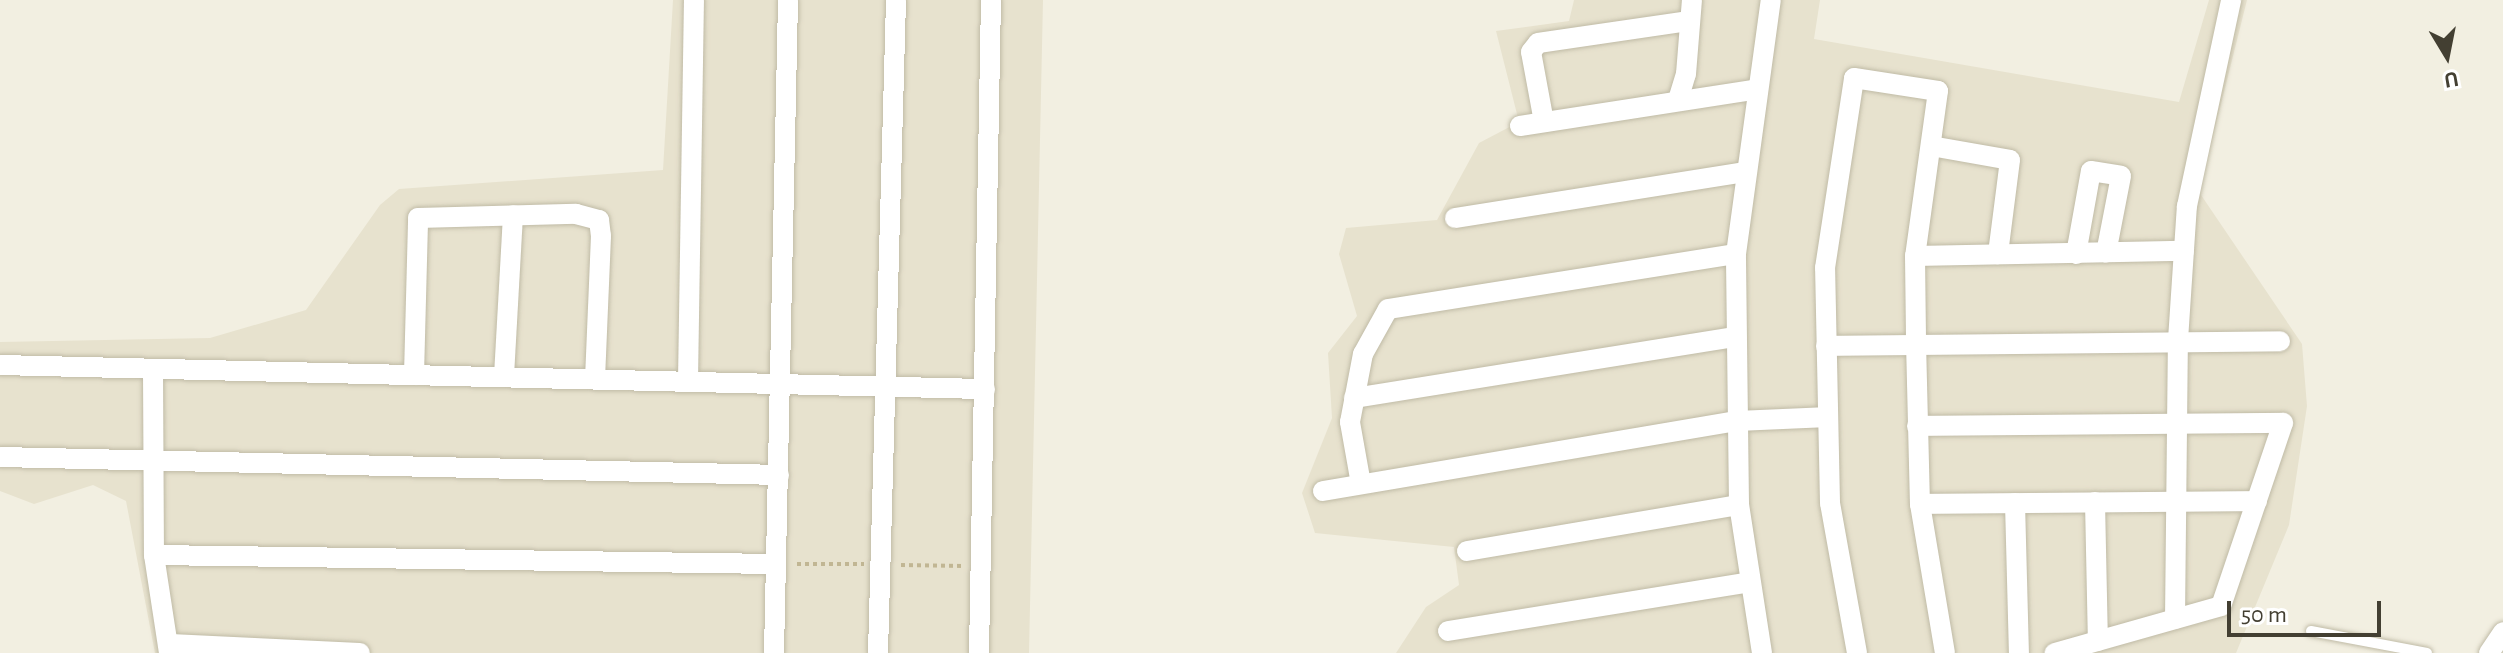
<!DOCTYPE html>
<style>
body{margin:0}
#map{position:relative;width:2503px;height:653px;overflow:hidden;background:#f2efe1;font-family:"Alegreya Sans",sans-serif}
div>[style]{position:absolute}
[style*='--x']{left:calc(var(--x)*1px);top:calc(var(--y)*1px);width:calc(var(--w)*1px);rotate:calc(var(--a)*1deg)}
.residential>*{inset:0;background:#e7e2ce}
.path>*{height:4px;margin-top:-2px;transform-origin:0;background:repeating-linear-gradient(90deg,#c1b693 0 4px,transparent 0 8px)}
.roads{filter:drop-shadow(0 0 2px #c0bba6) drop-shadow(0 0 2px #c0bba6)}
.service>*{height:10px;margin:-5px;padding:0 5px;transform-origin:5px;border-radius:5px;background:#fff}
.minor>*{height:20px;margin:-10px;padding:0 10px;transform-origin:10px;border-radius:10px;background:#fff}
span{translate:-50% -50%;white-space:nowrap;text-align:center;line-height:1.15;-webkit-text-stroke:6px #fff;paint-order:stroke}
.north{position:absolute;left:2407px;top:16px;width:80px;height:80px;-webkit-text-stroke:6px #fff;paint-order:stroke;rotate:170deg;font-size:22px;font-weight:700;line-height:32px;text-align:center;color:#433f32}
.north::after{content:'';display:block;margin:auto;width:28px;height:36px;background:#433f32;clip-path:polygon(50% 0,100% 100%,50% 72%,0 100%)}
.scale{position:absolute;left:2227px;top:601px;width:154px;height:36px;box-sizing:border-box;border:4px solid #433f32;border-top:0;padding-left:10px;font-size:24px;line-height:28px;white-space:nowrap;color:#433f32;-webkit-text-stroke:6px #fff;paint-order:stroke}
</style>
<div id="map">
<div class="residential">
<div style="clip-path:polygon(673px 0,1043px 0,1029px 653px,155px 653px,126px 501px,93px 485px,34px 504px,0 491px,0 342px,210px 338px,306px 310px,380px 205px,399px 189px,663px 170px)"></div>
<div style="clip-path:polygon(1574px 0,1820px 0,1814px 39px,2179px 102px,2209px 0,2247px 0,2199px 192px,2302px 344px,2307px 406px,2289px 525px,2236px 653px,1396px 653px,1426px 607px,1459px 585px,1454px 547px,1315px 533px,1302px 493px,1332px 418px,1328px 353px,1357px 316px,1339px 254px,1346px 228px,1437px 220px,1479px 143px,1519px 122px,1496px 31px,1569px 21px)"></div>
</div>
<div class="path">
<div style="--x:797;--y:564;--w:67;--a:0"></div>
<div style="--x:901;--y:565;--w:63;--a:0.9"></div>
</div>
<div class="roads">
<div class="service">
<div style="--x:2311;--y:631;--w:118;--a:10.7"></div>
</div>
<div class="minor">
<div style="--x:1678;--y:100;--w:27;--a:-73"></div>
<div style="--x:1686;--y:74;--w:74;--a:-85.4"></div>
<div style="--x:1544;--y:122;--w:71;--a:-100.5"></div>
<div style="--x:1531;--y:52;--w:11;--a:-52"></div>
<div style="--x:1538;--y:43;--w:153;--a:-8.3"></div>
<div style="--x:1520;--y:126;--w:241;--a:-8.8"></div>
<div style="--x:1931;--y:146;--w:80;--a:10"></div>
<div style="--x:2010;--y:160;--w:95;--a:97.3"></div>
<div style="--x:1455;--y:218;--w:294;--a:-9"></div>
<div style="--x:2076;--y:254;--w:84;--a:-79.8"></div>
<div style="--x:2091;--y:171;--w:30;--a:9"></div>
<div style="--x:2121;--y:176;--w:78;--a:101"></div>
<div style="--x:1915;--y:256;--w:269;--a:-1.1"></div>
<div style="--x:1826;--y:346;--w:454;--a:-0.6"></div>
<div style="--x:0;--y:365;--w:985;--a:1.4"></div>
<div style="--x:153;--y:370;--w:185;--a:89.7"></div>
<div style="--x:154;--y:555;--w:99;--a:81.3"></div>
<div style="--x:414;--y:375;--w:157;--a:-88.5"></div>
<div style="--x:418;--y:218;--w:158;--a:-1.5"></div>
<div style="--x:576;--y:214;--w:24;--a:15"></div>
<div style="--x:599;--y:220;--w:16;--a:83"></div>
<div style="--x:601;--y:236;--w:141;--a:92.4"></div>
<div style="--x:504;--y:376;--w:161;--a:-86.8"></div>
<div style="--x:688;--y:380;--w:380;--a:-89.1"></div>
<div style="--x:1354;--y:398;--w:387;--a:-9.1"></div>
<div style="--x:1917;--y:426;--w:366;--a:-0.5"></div>
<div style="--x:2283;--y:423;--w:193;--a:108.7"></div>
<div style="--x:2221;--y:606;--w:173;--a:164.2"></div>
<div style="--x:0;--y:457;--w:779;--a:1.32"></div>
<div style="--x:1361;--y:484;--w:63;--a:-100.1"></div>
<div style="--x:1350;--y:422;--w:69;--a:-79.2"></div>
<div style="--x:1363;--y:354;--w:51;--a:-60.9"></div>
<div style="--x:1388;--y:309;--w:352;--a:-9"></div>
<div style="--x:1323;--y:491;--w:420;--a:-9.6"></div>
<div style="--x:1737;--y:421;--w:91;--a:-2.5"></div>
<div style="--x:2095;--y:502;--w:139;--a:88.8"></div>
<div style="--x:2015;--y:503;--w:150;--a:88.5"></div>
<div style="--x:1920;--y:504;--w:337;--a:-0.5"></div>
<div style="--x:1467;--y:551;--w:276;--a:-9.6"></div>
<div style="--x:154;--y:555;--w:622;--a:0.83"></div>
<div style="--x:2175;--y:619;--w:279;--a:-89.4"></div>
<div style="--x:2178;--y:340;--w:134;--a:-86.2"></div>
<div style="--x:2187;--y:206;--w:211;--a:-77.9"></div>
<div style="--x:1448;--y:631;--w:306;--a:-9.2"></div>
<div style="--x:170;--y:644;--w:190;--a:2.7"></div>
<div style="--x:774;--y:653;--w:653;--a:-88.77"></div>
<div style="--x:878;--y:653;--w:653;--a:-88.42"></div>
<div style="--x:979;--y:653;--w:653;--a:-88.95"></div>
<div style="--x:1762;--y:653;--w:150;--a:-98.8"></div>
<div style="--x:1739;--y:505;--w:251;--a:-90.7"></div>
<div style="--x:1736;--y:254;--w:256;--a:-82.2"></div>
<div style="--x:1857;--y:653;--w:152;--a:-100.2"></div>
<div style="--x:1830;--y:503;--w:235;--a:-91.2"></div>
<div style="--x:1825;--y:268;--w:192;--a:-81.3"></div>
<div style="--x:1854;--y:78;--w:85;--a:8.8"></div>
<div style="--x:1938;--y:91;--w:167;--a:97.9"></div>
<div style="--x:1915;--y:256;--w:86;--a:89.3"></div>
<div style="--x:1916;--y:342;--w:162;--a:88.6"></div>
<div style="--x:1920;--y:504;--w:151;--a:80.5"></div>
<div style="--x:2489;--y:653;--w:25;--a:-56"></div>
</div>
</div>
<div class="north">U</div>
<div class="scale">50 m</div>
</div>
